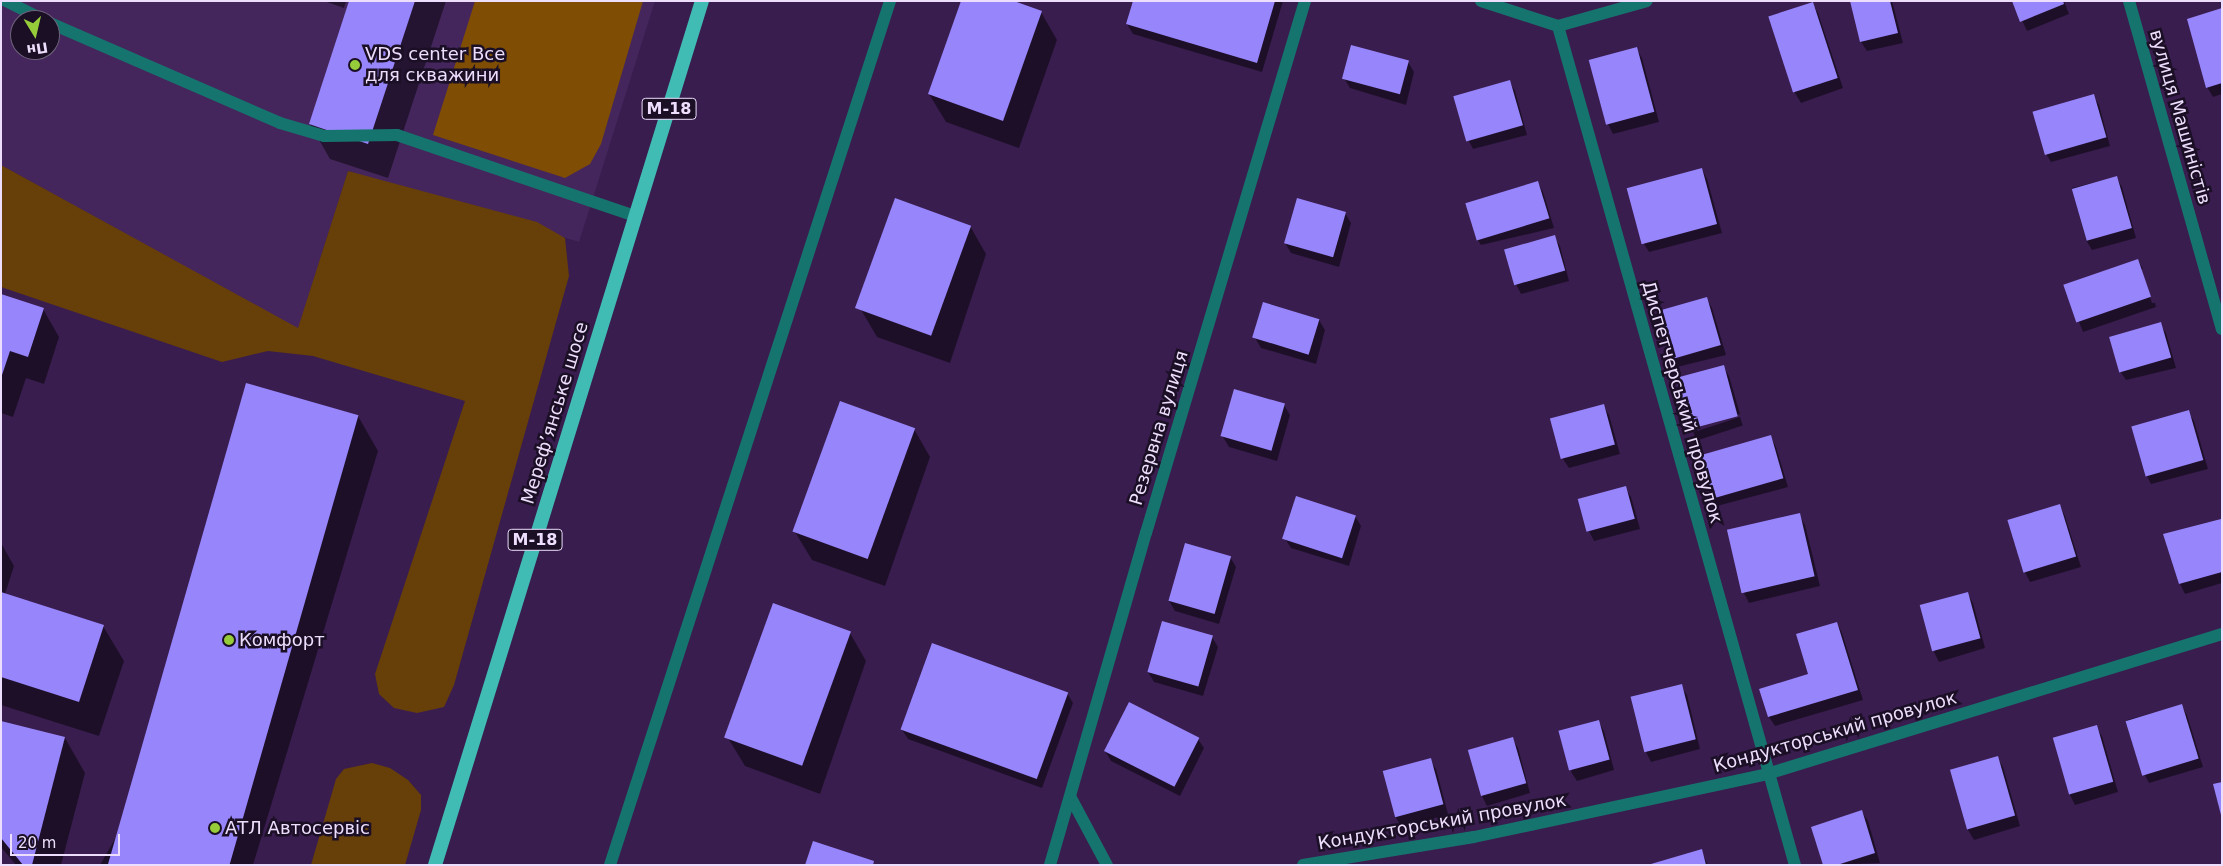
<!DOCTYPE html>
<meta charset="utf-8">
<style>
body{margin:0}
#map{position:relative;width:2223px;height:866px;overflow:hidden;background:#391d4e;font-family:"DejaVu Sans",sans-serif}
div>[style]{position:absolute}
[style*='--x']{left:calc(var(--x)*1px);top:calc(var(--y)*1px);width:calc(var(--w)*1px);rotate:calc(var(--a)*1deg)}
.built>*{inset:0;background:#44265c}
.green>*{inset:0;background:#673f09}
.forest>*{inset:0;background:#7f4e04}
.shadow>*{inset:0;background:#0007;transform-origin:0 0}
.building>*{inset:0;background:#9785fb;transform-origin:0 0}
.service>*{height:12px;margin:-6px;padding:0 6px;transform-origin:6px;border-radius:6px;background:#16746e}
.minor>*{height:12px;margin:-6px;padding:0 6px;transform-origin:6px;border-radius:6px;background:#16746e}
.trunk>*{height:14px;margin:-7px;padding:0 7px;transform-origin:7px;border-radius:7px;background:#40bcb4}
.dots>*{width:14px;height:14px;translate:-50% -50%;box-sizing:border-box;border:2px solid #1a0f24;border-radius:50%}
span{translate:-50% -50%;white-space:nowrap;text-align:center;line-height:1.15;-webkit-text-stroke:5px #1a0f24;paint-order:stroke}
.shield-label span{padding:1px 4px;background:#1a0f24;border:1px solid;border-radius:4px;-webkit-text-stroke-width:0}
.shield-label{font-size:16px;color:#eddefd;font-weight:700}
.poi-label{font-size:18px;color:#eddefd}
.left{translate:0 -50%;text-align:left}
.street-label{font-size:18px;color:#eddefd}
.frame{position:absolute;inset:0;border:2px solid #eddefd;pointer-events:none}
.north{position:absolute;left:10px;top:10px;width:50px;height:50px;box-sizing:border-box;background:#1a0f24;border:1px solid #6e627b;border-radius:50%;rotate:171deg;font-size:14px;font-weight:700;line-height:20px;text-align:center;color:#eddefd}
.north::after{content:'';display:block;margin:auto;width:18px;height:22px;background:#96cc3a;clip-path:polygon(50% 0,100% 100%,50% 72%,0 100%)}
.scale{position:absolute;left:10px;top:834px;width:110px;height:22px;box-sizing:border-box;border:2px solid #eddefd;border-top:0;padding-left:6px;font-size:15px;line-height:18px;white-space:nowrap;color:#eddefd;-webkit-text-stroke:4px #1a0f24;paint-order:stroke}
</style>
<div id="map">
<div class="built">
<div style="clip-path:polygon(evenodd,1px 1px,655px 1px,579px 242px,348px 171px,298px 329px,1px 165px,1px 1px,20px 20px,50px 20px,50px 50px,20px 50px,20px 20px)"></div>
</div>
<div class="green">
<div style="clip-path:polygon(1px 165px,298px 328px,348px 171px,537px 222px,565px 238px,569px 276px,454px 685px,444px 707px,417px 713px,394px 708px,379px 694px,375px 674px,465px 401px,313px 356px,268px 351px,222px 362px,1px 287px)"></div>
<div style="clip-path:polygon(372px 763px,390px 768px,408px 780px,421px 795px,421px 810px,405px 865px,311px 865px,336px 779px,344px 769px)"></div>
</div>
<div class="forest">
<div style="clip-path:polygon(475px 1px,643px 1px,601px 144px,590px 164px,565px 178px,433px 135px)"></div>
</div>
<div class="shadow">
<div style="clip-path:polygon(324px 1px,346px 1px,344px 8px)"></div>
<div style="clip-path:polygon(351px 1px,446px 1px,388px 178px,330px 159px,310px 124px)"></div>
<div style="clip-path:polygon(1134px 1px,1283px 1px,1262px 72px,1133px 34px,1127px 24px)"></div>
<div style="clip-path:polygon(1851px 1px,1892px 1px,1903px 43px,1867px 51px,1861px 42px)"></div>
<div style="clip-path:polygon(2013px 1px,2064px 1px,2069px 14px,2027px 31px)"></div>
<div style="clip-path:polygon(1812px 3px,1818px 13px,1843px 88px,1801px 103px,1795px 93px,1770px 18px)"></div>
<div style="clip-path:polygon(2222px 9px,2222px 94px,2213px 97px,2207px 87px)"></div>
<div style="clip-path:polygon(1041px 12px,1057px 40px,1019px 148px,946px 122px,929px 94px)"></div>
<div style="clip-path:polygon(1636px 48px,1642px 58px,1659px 122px,1613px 134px,1608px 124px,1591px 60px)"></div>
<div style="clip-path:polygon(1408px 62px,1414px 72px,1406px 105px,1350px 88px,1344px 78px)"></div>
<div style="clip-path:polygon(1509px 81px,1515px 91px,1527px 135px,1473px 149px,1468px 139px)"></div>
<div style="clip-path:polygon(2093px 95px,2099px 105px,2110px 146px,2051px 162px,2045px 152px)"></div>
<div style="clip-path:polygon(1702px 169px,1707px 179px,1722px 233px,1649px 252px,1643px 242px)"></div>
<div style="clip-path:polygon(2116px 177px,2122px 187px,2136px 238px,2092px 250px,2086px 240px,2072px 188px)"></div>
<div style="clip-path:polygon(1538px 183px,1543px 192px,1554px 228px,1481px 245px,1475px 236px)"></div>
<div style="clip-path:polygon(1345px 213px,1351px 223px,1339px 267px,1291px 253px,1285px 243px)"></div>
<div style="clip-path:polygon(970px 226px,986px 254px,950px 363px,877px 337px,860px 308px)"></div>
<div style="clip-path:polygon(1554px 237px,1560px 246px,1569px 281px,1521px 294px,1516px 284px)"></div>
<div style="clip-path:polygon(2138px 260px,2143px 269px,2140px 269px,2152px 303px,2155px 303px,2156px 307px,2083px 332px,2065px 286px)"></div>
<div style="clip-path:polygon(1px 295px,43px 309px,59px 337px,44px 384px,26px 378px,13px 417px,1px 413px)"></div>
<div style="clip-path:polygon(1706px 298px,1712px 308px,1726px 355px,1677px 367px,1672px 358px)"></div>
<div style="clip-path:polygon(1319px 320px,1325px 330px,1316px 364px,1261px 348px,1255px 338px)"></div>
<div style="clip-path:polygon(2160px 324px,2166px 333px,2176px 368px,2126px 380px,2120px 371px)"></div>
<div style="clip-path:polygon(1723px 366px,1729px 376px,1740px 414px,1692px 427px,1692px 429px,1678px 379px)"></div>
<div style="clip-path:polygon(1284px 405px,1290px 415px,1277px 461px,1229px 447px,1223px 437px)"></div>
<div style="clip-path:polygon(1603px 405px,1609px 415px,1620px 454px,1569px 468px,1563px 459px,1552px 419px)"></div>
<div style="clip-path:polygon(2188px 412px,2194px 421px,2208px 469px,2151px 484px,2146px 474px)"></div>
<div style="clip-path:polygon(358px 416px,378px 451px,253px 865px,100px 865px)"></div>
<div style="left:1740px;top:417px;width:9px;height:49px;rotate:72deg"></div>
<div style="clip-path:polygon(914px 429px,930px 457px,885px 586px,812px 560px,795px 532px)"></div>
<div style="clip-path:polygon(1771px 437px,1776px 447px,1788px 487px,1717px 506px,1711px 497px,1700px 457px)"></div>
<div style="clip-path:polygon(1625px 487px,1631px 497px,1640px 529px,1594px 541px,1589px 531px)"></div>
<div style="clip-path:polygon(2060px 506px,2065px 516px,2081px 567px,2030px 582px,2025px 572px,2009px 521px)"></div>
<div style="clip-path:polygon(1799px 515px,1805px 525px,1820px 586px,1749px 603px,1744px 593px)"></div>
<div style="clip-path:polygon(1355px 516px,1361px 526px,1349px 566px,1291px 548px,1285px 539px)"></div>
<div style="clip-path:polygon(2220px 520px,2222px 583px,2185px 594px,2180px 584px,2165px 535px)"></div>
<div style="clip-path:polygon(1px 543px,14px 566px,5px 594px,103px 626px,124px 661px,99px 736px,1px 705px)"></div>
<div style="clip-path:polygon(1230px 557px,1236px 567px,1219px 624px,1175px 611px,1169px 601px)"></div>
<div style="clip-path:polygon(1967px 593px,1973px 603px,1985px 648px,1939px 662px,1934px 652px)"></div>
<div style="clip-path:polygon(1837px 623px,1842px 633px,1863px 700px,1775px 726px,1769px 717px,1809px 675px)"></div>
<div style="clip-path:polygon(850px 633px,866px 661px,820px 794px,745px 766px,728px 738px)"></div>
<div style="clip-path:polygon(1212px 637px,1218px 647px,1203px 696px,1154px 682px,1148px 672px)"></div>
<div style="clip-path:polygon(1681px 686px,1687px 695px,1700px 749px,1651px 762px,1646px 752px)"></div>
<div style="clip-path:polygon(1067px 693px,1073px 703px,1042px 788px,908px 739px,902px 730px)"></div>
<div style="clip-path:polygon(2181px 705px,2187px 715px,2203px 767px,2149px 783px,2144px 773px,2127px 720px)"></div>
<div style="clip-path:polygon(1598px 721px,1604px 731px,1614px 770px,1577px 781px,1571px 772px)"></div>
<div style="clip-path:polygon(1px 722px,65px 738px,85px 773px,61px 865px,16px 865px,1px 847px)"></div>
<div style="clip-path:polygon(2096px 727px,2102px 736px,2118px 792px,2075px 805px,2070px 795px)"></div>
<div style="clip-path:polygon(1512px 738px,1518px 748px,1530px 793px,1487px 806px,1482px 796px)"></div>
<div style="clip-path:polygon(1198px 739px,1204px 748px,1180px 796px,1111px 761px,1105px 751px)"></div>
<div style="clip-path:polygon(1997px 757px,2003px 767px,2020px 826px,1974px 840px,1968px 830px)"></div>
<div style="clip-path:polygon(1430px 760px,1436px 769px,1448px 814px,1402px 828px,1396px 818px,1384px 773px)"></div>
<div style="clip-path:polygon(1862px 812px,1868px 821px,1880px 863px,1824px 865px)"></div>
<div style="clip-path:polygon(1701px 851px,1708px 865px,1654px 865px)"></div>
</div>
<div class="building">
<div style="clip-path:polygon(349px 1px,415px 1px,368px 144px,309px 124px)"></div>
<div style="clip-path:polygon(961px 1px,1014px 1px,1042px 11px,1003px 121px,928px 94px)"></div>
<div style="clip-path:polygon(1133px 1px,1275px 1px,1257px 63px,1126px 24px)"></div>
<div style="clip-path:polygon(1850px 1px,1890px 1px,1898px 33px,1860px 42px)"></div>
<div style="clip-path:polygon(2012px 1px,2063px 1px,2064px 4px,2020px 22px)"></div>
<div style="left:1813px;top:2px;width:80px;height:47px;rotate:72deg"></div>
<div style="clip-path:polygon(2222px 8px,2222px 83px,2206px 88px,2187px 19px)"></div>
<div style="left:1351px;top:45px;width:60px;height:35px;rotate:15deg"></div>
<div style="left:1637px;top:47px;width:67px;height:50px;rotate:75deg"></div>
<div style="left:1510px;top:80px;width:47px;height:59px;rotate:74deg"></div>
<div style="left:2094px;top:94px;width:45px;height:64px;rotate:74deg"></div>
<div style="left:1702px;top:168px;width:58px;height:78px;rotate:75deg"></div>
<div style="left:2117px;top:176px;width:54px;height:47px;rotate:74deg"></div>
<div style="left:1538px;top:181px;width:39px;height:76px;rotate:73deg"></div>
<div style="left:895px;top:198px;width:81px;height:117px;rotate:20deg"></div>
<div style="left:1297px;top:198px;width:51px;height:47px;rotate:16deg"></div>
<div style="left:1555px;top:235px;width:37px;height:53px;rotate:74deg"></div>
<div style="left:2138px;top:259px;width:40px;height:79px;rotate:71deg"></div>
<div style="clip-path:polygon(1px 294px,44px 308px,28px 357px,10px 351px,2px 375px)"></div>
<div style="left:1707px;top:297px;width:50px;height:52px;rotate:74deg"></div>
<div style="left:1263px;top:302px;width:59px;height:37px;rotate:17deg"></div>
<div style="left:2161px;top:322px;width:37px;height:54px;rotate:74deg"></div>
<div style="left:1724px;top:365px;width:53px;height:50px;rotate:75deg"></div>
<div style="left:246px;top:383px;width:117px;height:504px;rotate:16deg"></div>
<div style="left:1234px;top:389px;width:53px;height:49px;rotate:16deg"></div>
<div style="left:840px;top:401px;width:80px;height:139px;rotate:20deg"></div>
<div style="left:1604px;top:404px;width:42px;height:56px;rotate:75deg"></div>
<div style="left:2189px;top:410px;width:52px;height:60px;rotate:74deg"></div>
<div style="left:1771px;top:435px;width:45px;height:76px;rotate:74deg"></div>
<div style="left:1626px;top:486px;width:34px;height:50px;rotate:75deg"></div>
<div style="left:1296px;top:496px;width:63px;height:45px;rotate:18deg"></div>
<div style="left:2060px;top:504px;width:55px;height:55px;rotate:73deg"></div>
<div style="left:1800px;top:513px;width:65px;height:75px;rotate:77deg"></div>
<div style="clip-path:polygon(2221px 519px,2222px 572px,2179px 584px,2163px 534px)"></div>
<div style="left:1185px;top:543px;width:48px;height:60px;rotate:16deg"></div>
<div style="clip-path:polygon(1px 592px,104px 625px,79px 702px,1px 677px)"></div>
<div style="left:1968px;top:592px;width:48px;height:50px;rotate:75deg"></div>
<div style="left:773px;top:603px;width:83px;height:143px;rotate:20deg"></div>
<div style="left:1162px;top:621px;width:53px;height:53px;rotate:16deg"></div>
<div style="clip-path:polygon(1837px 622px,1858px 690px,1768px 717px,1759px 689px,1808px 674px,1796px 634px)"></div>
<div style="left:932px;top:643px;width:145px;height:92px;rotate:20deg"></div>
<div style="left:1682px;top:684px;width:57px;height:53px;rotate:76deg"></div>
<div style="left:1129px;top:702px;width:79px;height:55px;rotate:27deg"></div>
<div style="left:2182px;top:704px;width:57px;height:59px;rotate:73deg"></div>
<div style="left:1599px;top:720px;width:41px;height:42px;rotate:75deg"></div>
<div style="clip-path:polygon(1px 721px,65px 737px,32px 865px,23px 865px,1px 838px)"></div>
<div style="left:2097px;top:725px;width:59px;height:46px;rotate:74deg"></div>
<div style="left:1513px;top:737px;width:48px;height:47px;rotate:74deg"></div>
<div style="left:1998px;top:756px;width:62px;height:50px;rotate:74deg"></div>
<div style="left:1431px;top:758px;width:48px;height:50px;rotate:75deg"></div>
<div style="clip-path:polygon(2222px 782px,2222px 815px,2221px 815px,2213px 784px)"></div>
<div style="clip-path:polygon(1862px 810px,1875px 853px,1837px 865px,1823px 865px,1811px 827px)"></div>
<div style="clip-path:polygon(813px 841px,874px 861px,873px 865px,805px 865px)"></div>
<div style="clip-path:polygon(1702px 849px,1706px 865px,1651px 865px,1651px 864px)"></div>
</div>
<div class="service">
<div style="--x:6;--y:1;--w:42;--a:26.6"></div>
<div style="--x:50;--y:23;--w:251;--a:23.5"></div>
<div style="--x:280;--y:123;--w:46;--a:16.5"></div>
<div style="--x:324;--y:136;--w:73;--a:-0.8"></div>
<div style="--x:397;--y:135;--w:251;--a:18.8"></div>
</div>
<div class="minor">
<div style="--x:1481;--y:1;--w:81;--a:18"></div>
<div style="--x:1558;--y:26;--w:872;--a:74.23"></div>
<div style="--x:2129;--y:1;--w:341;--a:74.2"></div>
<div style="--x:1558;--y:26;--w:92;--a:-15.7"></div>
<div style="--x:1071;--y:798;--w:76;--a:61.8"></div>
<div style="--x:610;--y:865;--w:908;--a:-72.04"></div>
<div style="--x:1050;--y:865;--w:346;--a:-73.9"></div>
<div style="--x:1146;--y:533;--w:555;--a:-73.36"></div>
<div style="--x:1303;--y:865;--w:173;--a:-9.3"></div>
<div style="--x:1474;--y:837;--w:300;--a:-12.1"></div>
<div style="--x:1767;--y:774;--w:476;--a:-17.1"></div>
</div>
<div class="trunk">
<div style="--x:435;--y:865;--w:904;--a:-72.83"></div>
</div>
<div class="dots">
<div style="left:355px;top:65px;background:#96cc3a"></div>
<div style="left:229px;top:640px;background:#96cc3a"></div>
<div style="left:215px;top:828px;background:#96cc3a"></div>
</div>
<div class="shield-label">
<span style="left:669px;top:109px">М-18</span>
<span style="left:535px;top:540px">М-18</span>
</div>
<div class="poi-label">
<span class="left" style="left:365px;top:65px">VDS center Все<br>для скважини</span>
<span class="left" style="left:239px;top:640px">Комфорт</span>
<span class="left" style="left:225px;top:828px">АТЛ Автосервіс</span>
</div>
<div class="street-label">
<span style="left:2180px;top:117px;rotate:74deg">вулиця Машиністів</span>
<span style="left:1682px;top:402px;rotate:74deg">Диспетчерський провулок</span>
<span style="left:555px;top:413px;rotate:-73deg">Мереф’янське шосе</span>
<span style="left:1159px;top:428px;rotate:-73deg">Резервна вулиця</span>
<span style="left:1835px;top:732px;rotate:-16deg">Кондукторський провулок</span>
<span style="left:1442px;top:822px;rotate:-10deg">Кондукторський провулок</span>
</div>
<div class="frame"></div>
<div class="north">Пн</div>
<div class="scale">20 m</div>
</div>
